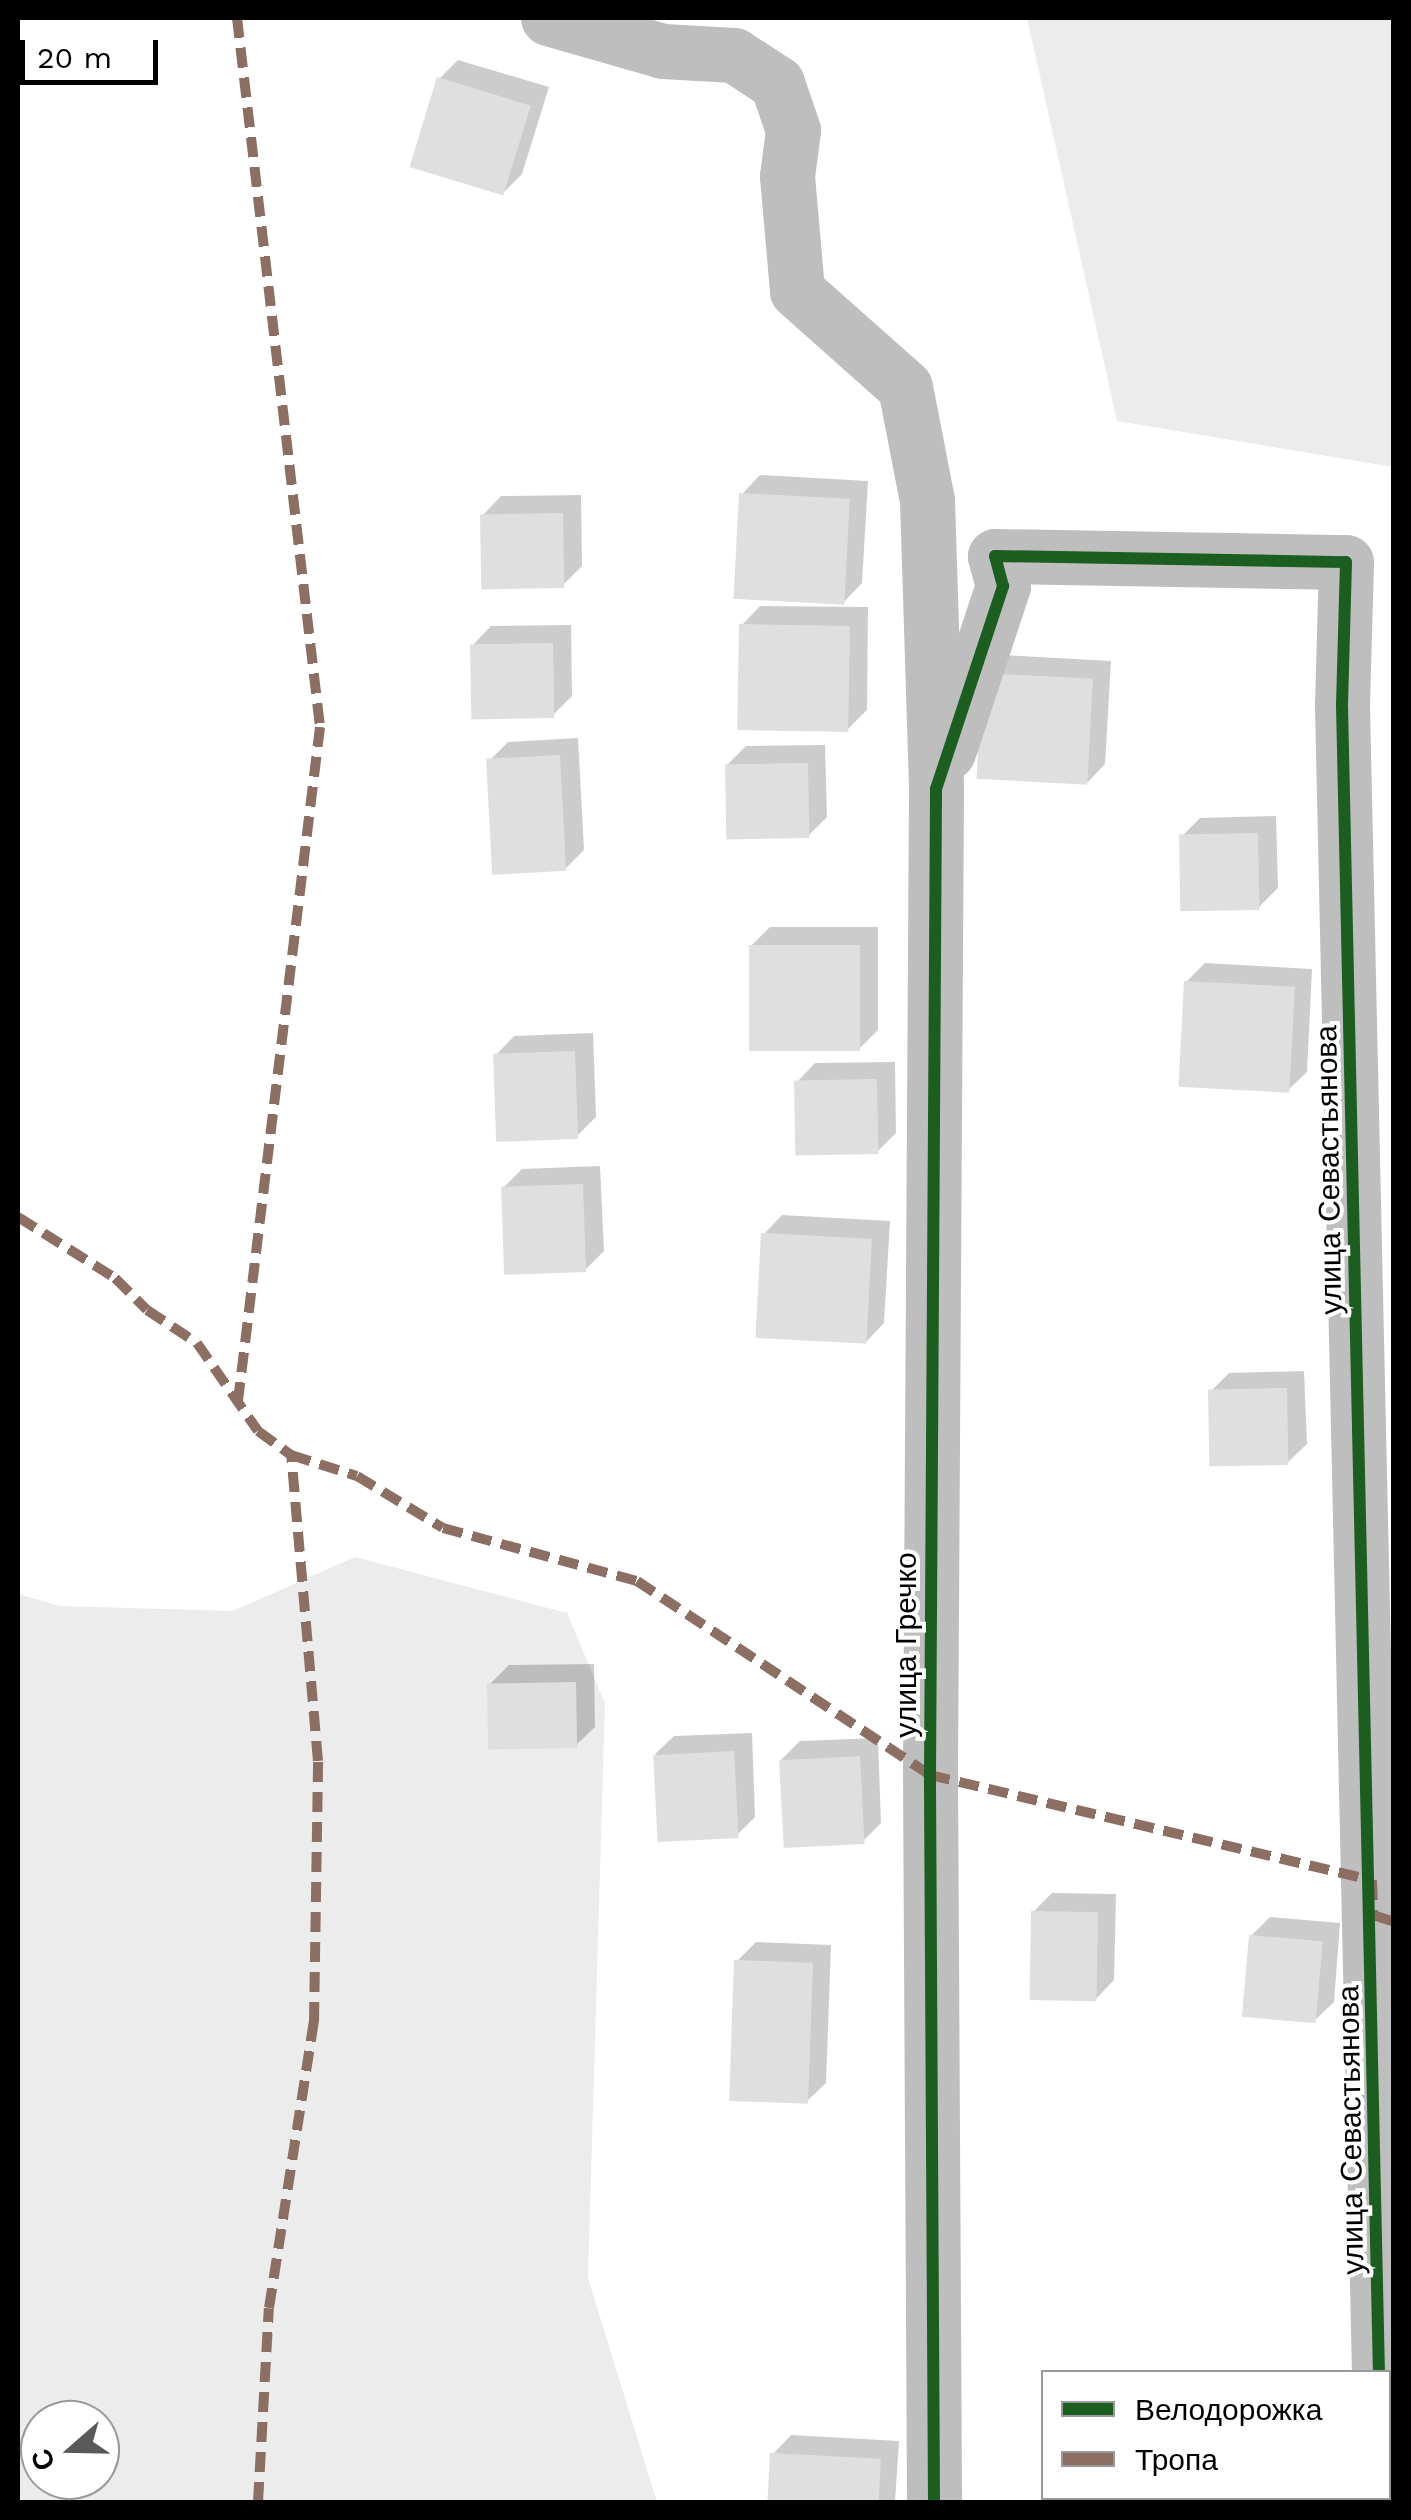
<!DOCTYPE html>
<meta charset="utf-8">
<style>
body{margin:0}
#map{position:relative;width:1411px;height:2520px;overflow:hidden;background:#fff;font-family:"Work Sans",sans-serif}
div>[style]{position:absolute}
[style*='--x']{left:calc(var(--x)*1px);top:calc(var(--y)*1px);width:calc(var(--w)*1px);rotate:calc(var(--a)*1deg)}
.green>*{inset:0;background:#ececec}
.shadow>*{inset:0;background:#0003}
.building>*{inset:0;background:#dfdfdf;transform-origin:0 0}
.minor>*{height:55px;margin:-27.5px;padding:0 27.5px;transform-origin:27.5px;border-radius:27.5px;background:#bebebe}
.quiet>*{height:10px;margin-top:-5px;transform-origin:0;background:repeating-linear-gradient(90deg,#8d6e63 0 20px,transparent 0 30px)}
.cycleway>*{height:12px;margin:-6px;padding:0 6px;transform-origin:6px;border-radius:6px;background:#1b5e20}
span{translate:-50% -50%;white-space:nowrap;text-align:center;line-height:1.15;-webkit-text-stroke:8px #fff;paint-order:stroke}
.street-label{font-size:30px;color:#000}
.frame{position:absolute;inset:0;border:20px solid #000;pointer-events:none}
.legend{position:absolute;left:1041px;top:2370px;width:350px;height:130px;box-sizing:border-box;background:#fff;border:2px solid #999;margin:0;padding:12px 18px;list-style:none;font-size:30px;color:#000}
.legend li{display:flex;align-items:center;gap:20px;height:50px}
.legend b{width:50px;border:2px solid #999}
.north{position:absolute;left:20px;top:2400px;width:100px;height:100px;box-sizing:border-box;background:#fff;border:2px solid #999;border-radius:50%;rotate:250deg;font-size:28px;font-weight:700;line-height:40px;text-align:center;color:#000}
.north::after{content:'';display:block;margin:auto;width:35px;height:45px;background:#595959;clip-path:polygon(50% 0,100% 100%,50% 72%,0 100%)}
.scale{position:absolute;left:20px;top:40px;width:138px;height:45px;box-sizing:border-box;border:5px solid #000;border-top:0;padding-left:12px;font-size:30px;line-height:35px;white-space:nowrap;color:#000;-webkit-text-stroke:8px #fff;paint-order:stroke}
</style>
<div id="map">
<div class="green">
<div style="clip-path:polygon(1027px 18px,1393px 18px,1393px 467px,1117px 421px)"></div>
<div style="clip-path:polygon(evenodd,355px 1557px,567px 1613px,605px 1703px,588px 2278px,657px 2502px,18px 2502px,18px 1594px,60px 1606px,233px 1611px,355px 1557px,40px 2420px,100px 2420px,100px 2480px,40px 2480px,40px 2420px)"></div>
</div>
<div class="shadow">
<div style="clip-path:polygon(458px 60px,549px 87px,522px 174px,504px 192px,439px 79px)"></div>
<div style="clip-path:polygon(760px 475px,868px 481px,862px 583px,844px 602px,742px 494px)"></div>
<div style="clip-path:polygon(581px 495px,582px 566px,563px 585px,483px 515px,501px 496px)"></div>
<div style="clip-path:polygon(760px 606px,868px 607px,867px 710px,848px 729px,742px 625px)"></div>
<div style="clip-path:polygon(571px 625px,572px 696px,553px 715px,473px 645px,491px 626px)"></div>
<div style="clip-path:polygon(1003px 655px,1111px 661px,1105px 764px,1087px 783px,979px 777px)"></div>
<div style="clip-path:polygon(578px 738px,584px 850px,566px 868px,489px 761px,508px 742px)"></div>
<div style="clip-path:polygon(825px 745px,827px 817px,808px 836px,727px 765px,746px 746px)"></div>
<div style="clip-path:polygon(1276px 816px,1278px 888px,1259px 907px,1181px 837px,1200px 818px)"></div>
<div style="clip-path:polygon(770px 927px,878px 927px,878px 1030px,859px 1049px,751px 946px)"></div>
<div style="clip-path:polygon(1205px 963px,1312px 969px,1307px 1072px,1288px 1090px,1186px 982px)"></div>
<div style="clip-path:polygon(593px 1033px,596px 1117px,577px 1136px,496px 1055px,514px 1036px)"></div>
<div style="clip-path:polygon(895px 1062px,896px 1133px,877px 1152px,797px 1082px,815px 1063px)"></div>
<div style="clip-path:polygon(600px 1166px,604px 1251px,585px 1270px,503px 1188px,522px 1169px)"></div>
<div style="clip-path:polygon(782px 1215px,890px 1221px,884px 1323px,866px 1342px,764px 1234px)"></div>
<div style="clip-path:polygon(1304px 1371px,1307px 1444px,1288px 1462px,1210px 1392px,1229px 1373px)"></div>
<div style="clip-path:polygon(594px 1664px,595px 1727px,576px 1745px,490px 1684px,509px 1665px)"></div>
<div style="clip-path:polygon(752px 1733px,755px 1817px,736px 1836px,655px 1754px,674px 1736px)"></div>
<div style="clip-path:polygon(878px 1738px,881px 1823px,863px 1841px,781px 1760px,800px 1741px)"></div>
<div style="clip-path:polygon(1052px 1893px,1116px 1894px,1114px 1980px,1096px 1999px,1033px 1912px)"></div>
<div style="clip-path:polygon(1270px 1917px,1340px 1923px,1334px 2002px,1315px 2020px,1251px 1936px)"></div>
<div style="clip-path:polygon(756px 1942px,831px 1945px,826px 2083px,807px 2101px,737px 1961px)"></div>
<div style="clip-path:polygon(791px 2435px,899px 2441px,895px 2502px,770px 2502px,773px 2454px)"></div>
<div style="clip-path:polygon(1200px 2498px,1332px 2498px,1195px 2502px)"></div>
</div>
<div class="building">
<div style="left:437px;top:77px;width:98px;height:94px;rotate:17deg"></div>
<div style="left:739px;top:493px;width:111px;height:106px;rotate:3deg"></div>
<div style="left:563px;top:513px;width:75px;height:83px;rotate:89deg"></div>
<div style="left:739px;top:624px;width:111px;height:106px;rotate:1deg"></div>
<div style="left:553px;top:643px;width:75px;height:83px;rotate:89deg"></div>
<div style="left:982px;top:673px;width:111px;height:106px;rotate:3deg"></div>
<div style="left:560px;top:755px;width:116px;height:74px;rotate:87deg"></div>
<div style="left:808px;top:763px;width:75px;height:83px;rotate:89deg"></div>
<div style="left:1258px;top:833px;width:77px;height:79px;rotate:89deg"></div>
<div style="left:749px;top:945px;width:111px;height:106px"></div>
<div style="left:1184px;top:981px;width:111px;height:106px;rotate:3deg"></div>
<div style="left:575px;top:1051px;width:88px;height:82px;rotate:88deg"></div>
<div style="left:877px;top:1079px;width:75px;height:83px;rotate:89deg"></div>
<div style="left:583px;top:1184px;width:88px;height:82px;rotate:88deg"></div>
<div style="left:761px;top:1233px;width:111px;height:105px;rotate:3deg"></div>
<div style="left:1287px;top:1388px;width:77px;height:79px;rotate:89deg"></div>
<div style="left:576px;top:1682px;width:66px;height:89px;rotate:89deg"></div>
<div style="left:734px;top:1751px;width:87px;height:81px;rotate:87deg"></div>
<div style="left:860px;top:1756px;width:88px;height:81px;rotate:87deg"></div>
<div style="left:1031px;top:1911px;width:67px;height:89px;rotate:1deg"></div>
<div style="left:1249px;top:1935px;width:74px;height:82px;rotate:5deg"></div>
<div style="left:734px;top:1960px;width:79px;height:141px;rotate:2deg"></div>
<div style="left:770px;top:2453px;width:111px;height:49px;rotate:3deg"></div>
</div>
<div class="minor">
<div style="--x:548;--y:18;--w:120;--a:16"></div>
<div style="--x:663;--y:51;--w:71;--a:3.2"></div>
<div style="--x:734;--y:55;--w:51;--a:33.1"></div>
<div style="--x:777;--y:83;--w:50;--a:71.2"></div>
<div style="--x:793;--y:130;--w:46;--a:97.4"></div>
<div style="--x:787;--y:176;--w:115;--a:85"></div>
<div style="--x:797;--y:291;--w:144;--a:41.6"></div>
<div style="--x:905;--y:387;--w:115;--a:79"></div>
<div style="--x:927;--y:500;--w:289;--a:88.2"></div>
<div style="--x:936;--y:789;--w:986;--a:90.35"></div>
<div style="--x:930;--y:1775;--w:727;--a:89.68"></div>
<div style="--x:948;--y:752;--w:175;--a:-71.7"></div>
<div style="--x:1003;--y:586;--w:31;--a:-105"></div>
<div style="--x:995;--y:556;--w:351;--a:1"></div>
<div style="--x:1346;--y:562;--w:144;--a:91.6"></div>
<div style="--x:1342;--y:706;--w:1666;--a:88.73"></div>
<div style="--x:1380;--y:2498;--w:4;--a:90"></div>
</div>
<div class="quiet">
<div style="--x:237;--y:18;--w:714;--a:83.32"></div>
<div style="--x:320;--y:727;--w:679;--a:96.94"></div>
<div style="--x:18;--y:1217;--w:115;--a:32.2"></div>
<div style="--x:115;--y:1278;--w:45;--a:45"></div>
<div style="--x:147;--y:1310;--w:60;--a:33.4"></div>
<div style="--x:197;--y:1343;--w:107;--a:55.3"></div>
<div style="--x:258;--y:1431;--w:41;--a:36"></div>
<div style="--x:291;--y:1455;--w:69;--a:17.7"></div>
<div style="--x:357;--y:1476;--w:100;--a:31.2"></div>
<div style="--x:443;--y:1528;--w:201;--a:15.3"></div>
<div style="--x:637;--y:1581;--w:351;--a:33.5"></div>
<div style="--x:930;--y:1775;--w:454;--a:13.4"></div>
<div style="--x:1372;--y:1880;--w:35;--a:88"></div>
<div style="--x:1373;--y:1915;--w:22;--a:18"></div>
<div style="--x:258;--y:2502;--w:194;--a:-86.8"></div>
<div style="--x:269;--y:2308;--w:290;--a:-81.1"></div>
<div style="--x:314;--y:2022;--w:261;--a:-89.1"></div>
<div style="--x:318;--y:1761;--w:307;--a:-95"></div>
</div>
<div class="cycleway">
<div style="--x:934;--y:2502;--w:727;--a:-90.32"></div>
<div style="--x:930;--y:1775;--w:986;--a:-89.65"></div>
<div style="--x:936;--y:789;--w:214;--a:-71.7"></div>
<div style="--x:1003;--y:586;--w:31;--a:-105"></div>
<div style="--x:995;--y:556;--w:351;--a:1"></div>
<div style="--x:1346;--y:562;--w:144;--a:91.6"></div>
<div style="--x:1342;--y:706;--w:1666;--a:88.73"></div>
</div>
<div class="street-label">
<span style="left:1329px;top:1170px;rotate:-91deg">улица Севастьянова</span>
<span style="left:906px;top:1645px;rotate:-90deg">улица Гречко</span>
<span style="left:1351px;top:2130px;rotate:-91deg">улица Севастьянова</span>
</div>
<div class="frame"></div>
<ul class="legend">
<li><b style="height:12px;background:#1b5e20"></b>Велодорожка</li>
<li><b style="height:12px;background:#8d6e63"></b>Тропа</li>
</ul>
<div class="north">С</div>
<div class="scale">20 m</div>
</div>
